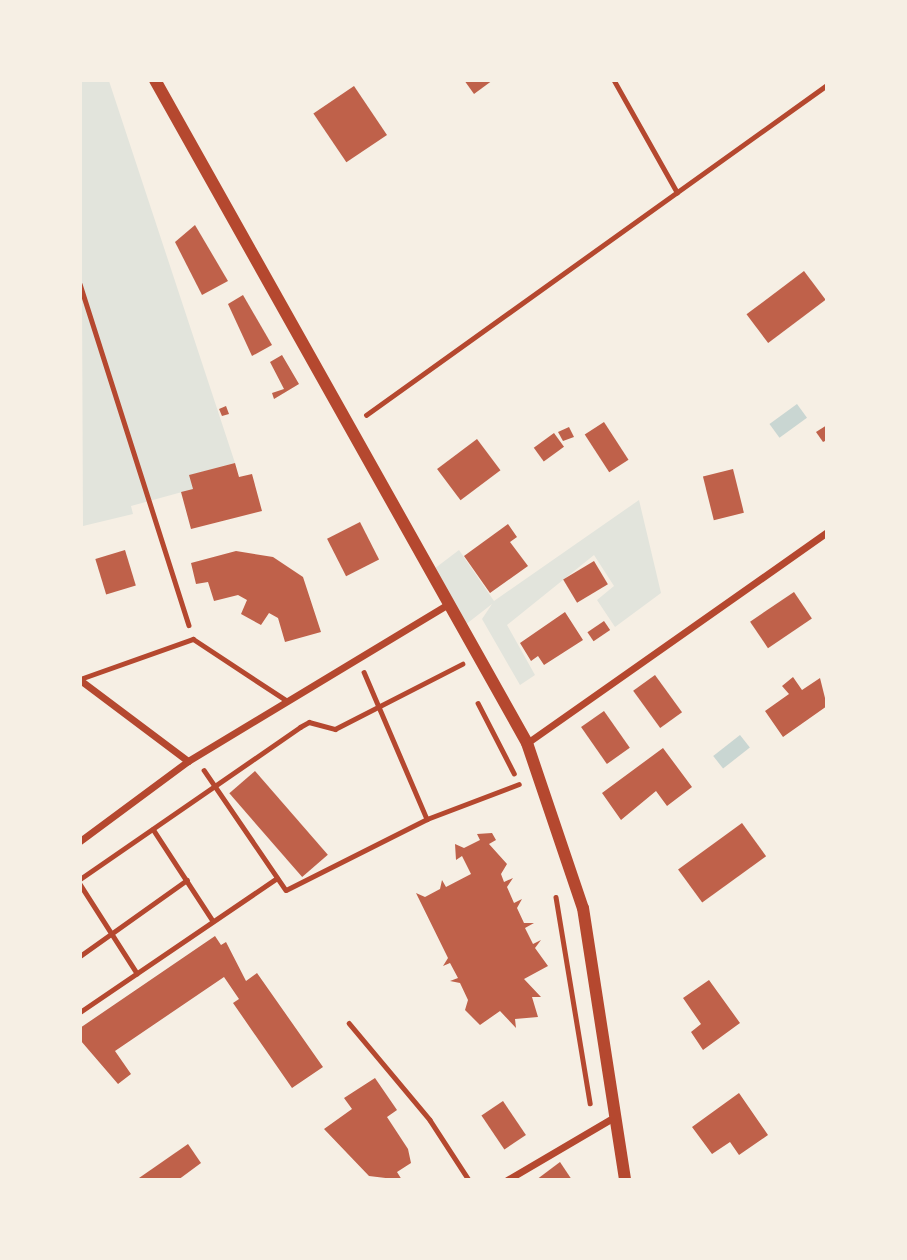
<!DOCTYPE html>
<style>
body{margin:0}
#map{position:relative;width:907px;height:1260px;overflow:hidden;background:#f6efe4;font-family:"Asap Condensed",sans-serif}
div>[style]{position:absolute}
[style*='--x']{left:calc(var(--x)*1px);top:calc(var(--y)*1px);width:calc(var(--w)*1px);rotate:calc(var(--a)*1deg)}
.green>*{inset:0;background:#e2e4dc}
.water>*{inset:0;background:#c9d6d2;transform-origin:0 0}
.building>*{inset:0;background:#bf614a;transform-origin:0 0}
.path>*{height:4.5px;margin:-2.25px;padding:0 2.25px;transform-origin:2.25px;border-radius:2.25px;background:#b5482f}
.service>*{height:5px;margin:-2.5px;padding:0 2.5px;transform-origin:2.5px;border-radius:2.5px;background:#b5482f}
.minor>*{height:7px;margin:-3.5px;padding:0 3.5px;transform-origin:3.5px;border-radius:3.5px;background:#b5482f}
.tertiary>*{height:12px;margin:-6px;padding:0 6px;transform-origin:6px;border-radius:6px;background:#b5482f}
span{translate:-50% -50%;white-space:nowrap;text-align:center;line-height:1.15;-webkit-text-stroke:5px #f6efe4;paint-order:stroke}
.frame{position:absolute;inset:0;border:82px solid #f6efe4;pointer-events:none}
</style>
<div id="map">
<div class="green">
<div style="clip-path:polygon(81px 81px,109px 81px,235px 463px,190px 475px,193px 489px,131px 506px,133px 514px,83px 526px)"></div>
<div style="clip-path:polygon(639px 500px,661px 593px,615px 627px,597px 600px,614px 586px,594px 555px,507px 625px,535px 675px,520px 685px,482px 619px,492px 604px,465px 625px,434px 569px,459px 550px,494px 601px)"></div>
</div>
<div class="water">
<div style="left:797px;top:404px;width:17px;height:34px;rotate:54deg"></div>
<div style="left:740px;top:735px;width:16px;height:34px;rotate:52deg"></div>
</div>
<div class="building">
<div style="clip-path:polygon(464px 80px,493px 80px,474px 94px)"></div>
<div style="left:354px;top:86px;width:59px;height:49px;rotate:56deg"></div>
<div style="clip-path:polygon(195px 225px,228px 281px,202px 295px,175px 242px)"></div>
<div style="left:804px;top:271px;width:36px;height:72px;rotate:53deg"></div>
<div style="clip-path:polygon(243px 295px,272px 345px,252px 356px,228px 304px)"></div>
<div style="clip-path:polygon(282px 355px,299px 384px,274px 399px,272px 393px,284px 389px,270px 362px)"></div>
<div style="clip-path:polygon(226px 406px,229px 414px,222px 416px,219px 409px)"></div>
<div style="left:604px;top:422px;width:45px;height:23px;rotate:57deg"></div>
<div style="clip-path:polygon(827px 425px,827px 440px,823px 442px,816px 432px)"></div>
<div style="clip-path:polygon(569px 427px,574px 437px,563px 441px,558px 432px)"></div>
<div style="left:554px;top:433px;width:17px;height:25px;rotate:54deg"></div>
<div style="left:477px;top:439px;width:39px;height:50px;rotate:53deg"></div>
<div style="clip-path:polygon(235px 463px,239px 477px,252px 474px,262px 511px,191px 529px,181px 492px,193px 489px,189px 475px)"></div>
<div style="left:733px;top:469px;width:45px;height:31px;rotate:76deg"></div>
<div style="left:360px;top:522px;width:42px;height:37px;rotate:63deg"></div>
<div style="clip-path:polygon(508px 524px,517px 537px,510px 542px,528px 566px,490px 593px,464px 556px)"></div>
<div style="left:125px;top:550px;width:37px;height:31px;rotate:73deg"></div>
<div style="clip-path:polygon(236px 551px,273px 557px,303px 577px,321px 632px,285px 642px,278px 618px,269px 613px,261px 625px,241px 614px,247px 600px,238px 595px,214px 601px,208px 582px,196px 584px,191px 563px)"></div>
<div style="left:594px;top:561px;width:27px;height:36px;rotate:59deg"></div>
<div style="left:794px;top:592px;width:32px;height:53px;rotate:56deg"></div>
<div style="clip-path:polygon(565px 612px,583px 640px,544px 665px,538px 656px,531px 661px,520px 643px)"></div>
<div style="left:604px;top:621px;width:11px;height:20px;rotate:56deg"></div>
<div style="left:655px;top:675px;width:46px;height:27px;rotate:54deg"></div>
<div style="clip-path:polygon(793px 677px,802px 690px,820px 678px,827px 706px,783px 737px,765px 711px,789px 694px,782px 686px)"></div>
<div style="left:604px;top:711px;width:45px;height:28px;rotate:55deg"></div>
<div style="clip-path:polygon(663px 748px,692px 787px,667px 806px,656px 791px,621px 820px,602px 793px)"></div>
<div style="left:255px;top:771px;width:111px;height:34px;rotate:49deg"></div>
<div style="left:742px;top:823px;width:41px;height:79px;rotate:54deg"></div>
<div style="clip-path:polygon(492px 833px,496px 840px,489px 844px,507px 864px,501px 874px,504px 882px,513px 878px,507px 887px,514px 903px,522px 899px,517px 908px,524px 923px,534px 923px,525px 928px,533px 944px,541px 940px,535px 948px,548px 966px,524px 979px,541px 997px,532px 997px,538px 1017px,515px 1019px,516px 1028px,500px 1011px,480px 1025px,465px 1010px,468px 1000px,460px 983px,450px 981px,458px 978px,450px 963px,443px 966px,448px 958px,416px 893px,425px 897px,440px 889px,442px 880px,446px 887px,471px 874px,462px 856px,456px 860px,455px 844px,464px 848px,480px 840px,477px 834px)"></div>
<div style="clip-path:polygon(215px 936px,221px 945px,226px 942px,246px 981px,257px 973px,323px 1067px,292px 1088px,233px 1003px,239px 999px,224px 977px,115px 1051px,131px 1074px,118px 1084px,81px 1041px,80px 1028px)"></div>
<div style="clip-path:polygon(709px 980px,740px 1023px,703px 1050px,691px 1032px,701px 1024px,683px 998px)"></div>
<div style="clip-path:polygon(375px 1078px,397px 1110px,387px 1117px,408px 1149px,411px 1163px,397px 1172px,402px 1180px,369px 1176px,324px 1129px,352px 1109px,344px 1098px)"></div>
<div style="clip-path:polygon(739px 1093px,768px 1135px,739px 1155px,730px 1142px,712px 1154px,692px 1127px)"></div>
<div style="left:503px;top:1101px;width:41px;height:26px;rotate:56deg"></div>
<div style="clip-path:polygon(188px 1144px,201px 1163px,178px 1180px,139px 1178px)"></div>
<div style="clip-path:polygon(560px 1162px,572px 1180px,536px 1180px)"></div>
</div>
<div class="path">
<div style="--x:614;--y:80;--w:129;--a:60.6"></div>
<div style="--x:80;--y:284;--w:358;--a:72.3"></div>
<div style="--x:366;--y:415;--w:567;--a:-35.6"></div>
<div style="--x:364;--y:672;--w:160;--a:66.8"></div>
<div style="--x:478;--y:703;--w:79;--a:62.8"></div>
<div style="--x:204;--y:770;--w:145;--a:55.7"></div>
<div style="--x:286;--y:890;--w:158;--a:-26.7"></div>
<div style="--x:427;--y:819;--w:98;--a:-20.8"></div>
<div style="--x:153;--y:829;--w:110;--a:56.9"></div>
<div style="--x:80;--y:879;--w:267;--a:-34.6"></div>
<div style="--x:300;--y:727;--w:10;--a:-29"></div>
<div style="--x:309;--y:722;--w:27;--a:15"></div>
<div style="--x:335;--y:729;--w:143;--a:-27.1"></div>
<div style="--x:80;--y:884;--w:106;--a:57.4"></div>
<div style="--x:556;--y:897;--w:209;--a:80.6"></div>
<div style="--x:80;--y:956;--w:131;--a:-35.4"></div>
<div style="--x:80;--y:1012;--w:238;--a:-34.2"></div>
<div style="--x:349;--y:1023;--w:126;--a:50.1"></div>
<div style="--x:430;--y:1120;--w:72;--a:57"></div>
</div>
<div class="service">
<div style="--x:80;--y:679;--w:120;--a:-19.5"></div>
<div style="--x:193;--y:639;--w:113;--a:33.4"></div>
</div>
<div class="minor">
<div style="--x:80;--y:680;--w:135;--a:36.9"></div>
<div style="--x:527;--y:743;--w:367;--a:-35.1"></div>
<div style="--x:80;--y:841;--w:134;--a:-36.5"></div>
<div style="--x:188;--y:761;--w:304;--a:-31.1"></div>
<div style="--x:507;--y:1180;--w:121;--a:-30.4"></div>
</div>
<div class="tertiary">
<div style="--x:155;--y:80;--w:760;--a:60.7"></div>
<div style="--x:527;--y:743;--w:174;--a:71.3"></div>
<div style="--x:583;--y:908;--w:275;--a:81.2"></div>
</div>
<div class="frame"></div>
</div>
